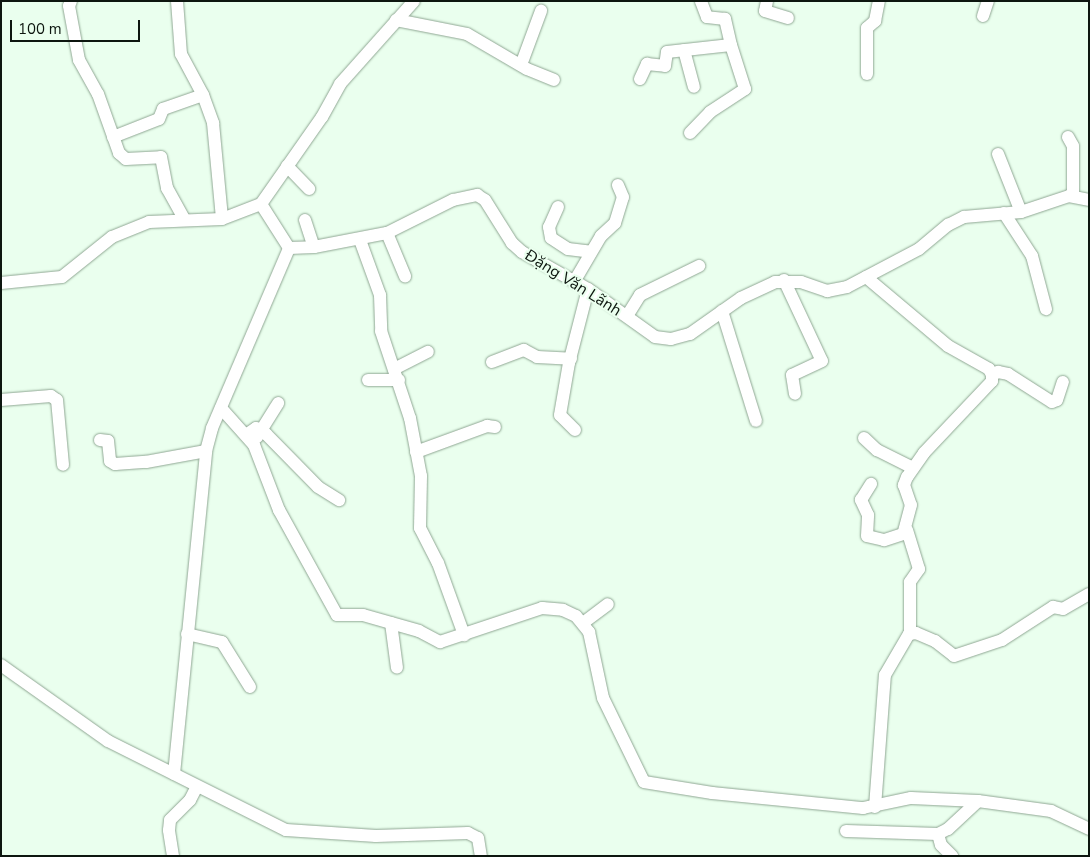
<!DOCTYPE html>
<meta charset="utf-8">
<style>
body{margin:0}
#map{position:relative;width:1090px;height:857px;overflow:hidden;background:#eaffee;font-family:"Nunito Sans",sans-serif}
div>[style]{position:absolute}
[style*='--x']{left:calc(var(--x)*1px);top:calc(var(--y)*1px);width:calc(var(--w)*1px);rotate:calc(var(--a)*1deg)}
.roads{filter:drop-shadow(0 0 1px #8fa793) drop-shadow(0 0 1px #8fa793)}
.minor>*{height:12px;margin:-6px;padding:0 6px;transform-origin:6px;border-radius:6px;background:#fff}
span{translate:-50% -50%;white-space:nowrap;text-align:center;line-height:1.15;-webkit-text-stroke:4px #eaffee;paint-order:stroke}
.street-label{font-size:16px;color:#0d160f}
.frame{position:absolute;inset:0;border:2px solid #0d160f;pointer-events:none}
.scale{position:absolute;left:10px;top:20px;width:130px;height:22px;box-sizing:border-box;border:2px solid #0d160f;border-top:0;padding-left:6px;font-size:15px;line-height:18px;white-space:nowrap;color:#0d160f;-webkit-text-stroke:4px #eaffee;paint-order:stroke}
</style>
<div id="map">
<div class="roads">
<div class="minor">
<div style="--x:71;--y:1;--w:5;--a:112"></div>
<div style="--x:69;--y:6;--w:55;--a:79.5"></div>
<div style="--x:79;--y:60;--w:39;--a:61"></div>
<div style="--x:98;--y:94;--w:63;--a:70.4"></div>
<div style="--x:119;--y:153;--w:9;--a:41"></div>
<div style="--x:126;--y:159;--w:35;--a:-3"></div>
<div style="--x:161;--y:157;--w:32;--a:79"></div>
<div style="--x:167;--y:188;--w:35;--a:61"></div>
<div style="--x:177;--y:1;--w:53;--a:85.7"></div>
<div style="--x:181;--y:54;--w:47;--a:61.8"></div>
<div style="--x:203;--y:95;--w:30;--a:70"></div>
<div style="--x:213;--y:123;--w:96;--a:84.6"></div>
<div style="--x:767;--y:1;--w:10;--a:101"></div>
<div style="--x:765;--y:11;--w:24;--a:17"></div>
<div style="--x:983;--y:16;--w:16;--a:-72"></div>
<div style="--x:396;--y:20;--w:72;--a:11.2"></div>
<div style="--x:467;--y:34;--w:69;--a:30.3"></div>
<div style="--x:527;--y:69;--w:29;--a:22"></div>
<div style="--x:684;--y:50;--w:38;--a:75"></div>
<div style="--x:521;--y:65;--w:58;--a:-69.7"></div>
<div style="--x:867;--y:74;--w:46;--a:-90"></div>
<div style="--x:867;--y:28;--w:11;--a:-41"></div>
<div style="--x:875;--y:21;--w:20;--a:-79"></div>
<div style="--x:640;--y:79;--w:17;--a:-65"></div>
<div style="--x:647;--y:64;--w:18;--a:6"></div>
<div style="--x:665;--y:66;--w:14;--a:-82"></div>
<div style="--x:667;--y:52;--w:64;--a:-6.2"></div>
<div style="--x:731;--y:45;--w:27;--a:-103"></div>
<div style="--x:725;--y:19;--w:18;--a:-174"></div>
<div style="--x:707;--y:17;--w:17;--a:-111"></div>
<div style="--x:690;--y:133;--w:29;--a:-46"></div>
<div style="--x:710;--y:112;--w:42;--a:-33.3"></div>
<div style="--x:745;--y:89;--w:46;--a:-107.7"></div>
<div style="--x:113;--y:137;--w:49;--a:-21.4"></div>
<div style="--x:159;--y:119;--w:11;--a:-68"></div>
<div style="--x:163;--y:109;--w:42;--a:-19.3"></div>
<div style="--x:1068;--y:137;--w:10;--a:61"></div>
<div style="--x:1073;--y:146;--w:49;--a:90"></div>
<div style="--x:998;--y:154;--w:62;--a:68.4"></div>
<div style="--x:287;--y:166;--w:32;--a:46"></div>
<div style="--x:261;--y:204;--w:106;--a:-55"></div>
<div style="--x:322;--y:117;--w:38;--a:-61"></div>
<div style="--x:340;--y:84;--w:111;--a:-48.3"></div>
<div style="--x:558;--y:207;--w:22;--a:114"></div>
<div style="--x:549;--y:227;--w:11;--a:80"></div>
<div style="--x:551;--y:238;--w:20;--a:33"></div>
<div style="--x:568;--y:249;--w:23;--a:7"></div>
<div style="--x:1004;--y:213;--w:51;--a:56.9"></div>
<div style="--x:1032;--y:256;--w:55;--a:75.2"></div>
<div style="--x:305;--y:220;--w:28;--a:72"></div>
<div style="--x:387;--y:233;--w:47;--a:67.3"></div>
<div style="--x:360;--y:240;--w:59;--a:70"></div>
<div style="--x:380;--y:295;--w:36;--a:88"></div>
<div style="--x:381;--y:331;--w:92;--a:71.6"></div>
<div style="--x:410;--y:418;--w:59;--a:79.3"></div>
<div style="--x:421;--y:476;--w:52;--a:91.1"></div>
<div style="--x:420;--y:528;--w:39;--a:63"></div>
<div style="--x:438;--y:563;--w:77;--a:70.1"></div>
<div style="--x:866;--y:277;--w:107;--a:40.1"></div>
<div style="--x:948;--y:346;--w:47;--a:29.3"></div>
<div style="--x:989;--y:369;--w:7;--a:63"></div>
<div style="--x:992;--y:375;--w:6;--a:90"></div>
<div style="--x:992;--y:381;--w:99;--a:133.4"></div>
<div style="--x:924;--y:453;--w:29;--a:125"></div>
<div style="--x:907;--y:477;--w:9;--a:111"></div>
<div style="--x:904;--y:485;--w:21;--a:71"></div>
<div style="--x:911;--y:505;--w:30;--a:105"></div>
<div style="--x:903;--y:534;--w:20;--a:162"></div>
<div style="--x:884;--y:540;--w:17;--a:-167"></div>
<div style="--x:867;--y:536;--w:21;--a:-87"></div>
<div style="--x:868;--y:515;--w:17;--a:-115"></div>
<div style="--x:861;--y:500;--w:19;--a:-58"></div>
<div style="--x:784;--y:280;--w:89;--a:64.9"></div>
<div style="--x:822;--y:361;--w:33;--a:155"></div>
<div style="--x:792;--y:375;--w:19;--a:81"></div>
<div style="--x:574;--y:282;--w:53;--a:-59.6"></div>
<div style="--x:601;--y:236;--w:19;--a:-43"></div>
<div style="--x:615;--y:223;--w:27;--a:-73"></div>
<div style="--x:623;--y:197;--w:13;--a:-113"></div>
<div style="--x:1;--y:283;--w:61;--a:-5.6"></div>
<div style="--x:62;--y:277;--w:64;--a:-38.7"></div>
<div style="--x:112;--y:237;--w:40;--a:-22"></div>
<div style="--x:149;--y:222;--w:73;--a:-2.4"></div>
<div style="--x:222;--y:219;--w:42;--a:-21"></div>
<div style="--x:261;--y:204;--w:52;--a:57.5"></div>
<div style="--x:289;--y:248;--w:25;--a:-2"></div>
<div style="--x:314;--y:247;--w:74;--a:-10.9"></div>
<div style="--x:387;--y:233;--w:74;--a:-26.6"></div>
<div style="--x:453;--y:200;--w:25;--a:-12"></div>
<div style="--x:477;--y:195;--w:9;--a:32"></div>
<div style="--x:485;--y:200;--w:51;--a:57.9"></div>
<div style="--x:512;--y:243;--w:13;--a:42"></div>
<div style="--x:522;--y:252;--w:76;--a:29.3"></div>
<div style="--x:588;--y:289;--w:82;--a:35.6"></div>
<div style="--x:655;--y:337;--w:16;--a:7"></div>
<div style="--x:671;--y:339;--w:20;--a:-15"></div>
<div style="--x:690;--y:334;--w:62;--a:-35.2"></div>
<div style="--x:741;--y:298;--w:38;--a:-25"></div>
<div style="--x:775;--y:282;--w:26;--a:0"></div>
<div style="--x:801;--y:282;--w:28;--a:19"></div>
<div style="--x:827;--y:291;--w:20;--a:-11"></div>
<div style="--x:847;--y:287;--w:81;--a:-27.8"></div>
<div style="--x:919;--y:249;--w:38;--a:-40"></div>
<div style="--x:948;--y:225;--w:18;--a:-27"></div>
<div style="--x:964;--y:217;--w:57;--a:-5"></div>
<div style="--x:1021;--y:212;--w:51;--a:-18.4"></div>
<div style="--x:1069;--y:196;--w:20;--a:11"></div>
<div style="--x:722;--y:311;--w:115;--a:72.8"></div>
<div style="--x:627;--y:316;--w:25;--a:-58"></div>
<div style="--x:640;--y:295;--w:66;--a:-26.2"></div>
<div style="--x:492;--y:362;--w:34;--a:-21"></div>
<div style="--x:524;--y:350;--w:15;--a:28"></div>
<div style="--x:537;--y:357;--w:34;--a:3"></div>
<div style="--x:394;--y:369;--w:38;--a:-27"></div>
<div style="--x:992;--y:375;--w:7;--a:-27"></div>
<div style="--x:998;--y:372;--w:10;--a:11"></div>
<div style="--x:1008;--y:374;--w:52;--a:32.5"></div>
<div style="--x:1052;--y:402;--w:5;--a:-22"></div>
<div style="--x:1057;--y:400;--w:19;--a:-72"></div>
<div style="--x:368;--y:380;--w:31;--a:0"></div>
<div style="--x:1;--y:400;--w:50;--a:-4.6"></div>
<div style="--x:51;--y:396;--w:7;--a:34"></div>
<div style="--x:57;--y:400;--w:65;--a:84.7"></div>
<div style="--x:221;--y:408;--w:50;--a:48.3"></div>
<div style="--x:254;--y:445;--w:70;--a:69"></div>
<div style="--x:279;--y:510;--w:120;--a:61.1"></div>
<div style="--x:337;--y:615;--w:26;--a:0"></div>
<div style="--x:363;--y:615;--w:58;--a:15.9"></div>
<div style="--x:419;--y:631;--w:24;--a:28"></div>
<div style="--x:440;--y:642;--w:108;--a:-18.4"></div>
<div style="--x:542;--y:608;--w:21;--a:5"></div>
<div style="--x:563;--y:610;--w:14;--a:25"></div>
<div style="--x:576;--y:616;--w:21;--a:51"></div>
<div style="--x:589;--y:632;--w:67;--a:78"></div>
<div style="--x:603;--y:698;--w:93;--a:64"></div>
<div style="--x:644;--y:782;--w:69;--a:9.2"></div>
<div style="--x:712;--y:793;--w:152;--a:5.7"></div>
<div style="--x:863;--y:808;--w:49;--a:-11.8"></div>
<div style="--x:911;--y:798;--w:67;--a:2.6"></div>
<div style="--x:978;--y:801;--w:74;--a:7.8"></div>
<div style="--x:1051;--y:811;--w:42;--a:25.3"></div>
<div style="--x:575;--y:430;--w:21;--a:-135"></div>
<div style="--x:560;--y:415;--w:53;--a:-80.2"></div>
<div style="--x:569;--y:363;--w:76;--a:-75.6"></div>
<div style="--x:246;--y:435;--w:12;--a:-35"></div>
<div style="--x:256;--y:428;--w:12;--a:31"></div>
<div style="--x:266;--y:434;--w:74;--a:45.5"></div>
<div style="--x:318;--y:487;--w:25;--a:32"></div>
<div style="--x:257;--y:437;--w:40;--a:-58"></div>
<div style="--x:864;--y:438;--w:18;--a:43"></div>
<div style="--x:877;--y:450;--w:40;--a:26.6"></div>
<div style="--x:100;--y:440;--w:8;--a:7"></div>
<div style="--x:108;--y:441;--w:20;--a:84"></div>
<div style="--x:110;--y:461;--w:6;--a:31"></div>
<div style="--x:115;--y:464;--w:31;--a:-4"></div>
<div style="--x:146;--y:462;--w:61;--a:-10.4"></div>
<div style="--x:416;--y:452;--w:76;--a:-20.1"></div>
<div style="--x:487;--y:426;--w:8;--a:7"></div>
<div style="--x:907;--y:530;--w:41;--a:72.9"></div>
<div style="--x:919;--y:569;--w:16;--a:125"></div>
<div style="--x:910;--y:582;--w:51;--a:90"></div>
<div style="--x:391;--y:623;--w:45;--a:82.4"></div>
<div style="--x:583;--y:623;--w:31;--a:-37"></div>
<div style="--x:187;--y:634;--w:36;--a:13"></div>
<div style="--x:222;--y:642;--w:53;--a:58.1"></div>
<div style="--x:1;--y:665;--w:131;--a:35.4"></div>
<div style="--x:108;--y:741;--w:199;--a:26.6"></div>
<div style="--x:286;--y:830;--w:90;--a:3.8"></div>
<div style="--x:376;--y:836;--w:92;--a:-1.9"></div>
<div style="--x:468;--y:833;--w:11;--a:27"></div>
<div style="--x:478;--y:838;--w:18;--a:81"></div>
<div style="--x:174;--y:774;--w:325;--a:-84.3"></div>
<div style="--x:206;--y:451;--w:24;--a:-75"></div>
<div style="--x:212;--y:428;--w:196;--a:-66.8"></div>
<div style="--x:875;--y:807;--w:132;--a:-85.7"></div>
<div style="--x:885;--y:675;--w:48;--a:-59.7"></div>
<div style="--x:909;--y:634;--w:7;--a:-8"></div>
<div style="--x:916;--y:633;--w:21;--a:23"></div>
<div style="--x:935;--y:641;--w:24;--a:38"></div>
<div style="--x:954;--y:656;--w:51;--a:-18.4"></div>
<div style="--x:1002;--y:640;--w:61;--a:-32.9"></div>
<div style="--x:1053;--y:607;--w:10;--a:11"></div>
<div style="--x:1063;--y:609;--w:30;--a:-30"></div>
<div style="--x:846;--y:831;--w:92;--a:1.9"></div>
<div style="--x:938;--y:834;--w:11;--a:-27"></div>
<div style="--x:948;--y:829;--w:41;--a:-43"></div>
<div style="--x:938;--y:834;--w:11;--a:75"></div>
<div style="--x:941;--y:845;--w:16;--a:45"></div>
<div style="--x:173;--y:856;--w:26;--a:-99"></div>
<div style="--x:169;--y:830;--w:10;--a:-84"></div>
<div style="--x:170;--y:820;--w:28;--a:-45"></div>
<div style="--x:190;--y:800;--w:13;--a:-63"></div>
</div>
</div>
<div class="street-label">
<span style="left:573px;top:283px;rotate:32deg">Đặng Văn Lãnh</span>
</div>
<div class="frame"></div>
<div class="scale">100 m</div>
</div>
